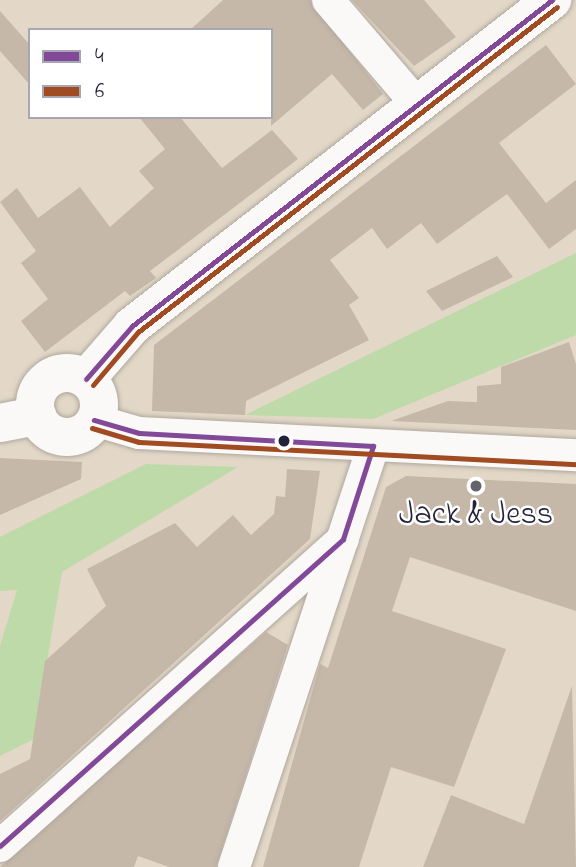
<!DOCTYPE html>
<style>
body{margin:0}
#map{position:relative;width:576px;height:867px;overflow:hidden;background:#e3d8c7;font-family:"Indie Flower",sans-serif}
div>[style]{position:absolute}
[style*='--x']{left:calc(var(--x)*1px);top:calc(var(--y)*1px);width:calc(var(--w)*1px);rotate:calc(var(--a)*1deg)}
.green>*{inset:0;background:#bedaa8}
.building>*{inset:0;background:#c5b8a8}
.roads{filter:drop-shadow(0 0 2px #afa89f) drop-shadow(0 0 2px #afa89f)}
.minor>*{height:32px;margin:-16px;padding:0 16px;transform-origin:16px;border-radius:16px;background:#fbf9f7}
.major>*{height:38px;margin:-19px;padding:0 19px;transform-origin:19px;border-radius:19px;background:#fbf9f7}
.major>.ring{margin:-19px;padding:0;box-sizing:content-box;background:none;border:38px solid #fbf9f7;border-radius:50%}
.bus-1>*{height:5px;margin:-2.5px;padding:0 2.5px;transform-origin:2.5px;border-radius:2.5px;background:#814997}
.bus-2>*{height:5px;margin:-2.5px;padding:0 2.5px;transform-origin:2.5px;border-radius:2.5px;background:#a04b22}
.dots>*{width:19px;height:19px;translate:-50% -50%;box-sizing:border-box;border:4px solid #fff;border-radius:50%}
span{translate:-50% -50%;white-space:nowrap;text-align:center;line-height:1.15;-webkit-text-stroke:5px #fff;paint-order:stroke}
.poi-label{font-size:32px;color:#22223b}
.legend{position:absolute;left:28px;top:28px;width:245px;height:91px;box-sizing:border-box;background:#fff;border:2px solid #a7a7b1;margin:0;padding:9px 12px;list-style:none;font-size:21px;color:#22223b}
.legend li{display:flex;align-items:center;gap:14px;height:35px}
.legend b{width:35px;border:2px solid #a7a7b1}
</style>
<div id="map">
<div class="green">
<div style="clip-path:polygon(576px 253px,576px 335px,373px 419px,245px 415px)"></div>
<div style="clip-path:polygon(146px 464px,238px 467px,62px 572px,34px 739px,0 756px,0 646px,17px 590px,0 591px,0 537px)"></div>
</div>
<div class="building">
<div style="clip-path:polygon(223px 0,310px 0,383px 94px,363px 110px,332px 74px,271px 126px,271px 30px,190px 30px)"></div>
<div style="clip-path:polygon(352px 0,424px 0,456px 37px,414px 66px)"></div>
<div style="clip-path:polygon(0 11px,30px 45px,30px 85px,0 51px)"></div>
<div style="clip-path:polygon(546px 45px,576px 84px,499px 143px,546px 203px,576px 180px,576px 229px,549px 249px,507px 194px,437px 244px,421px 223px,387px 249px,372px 228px,330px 260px,359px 298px,349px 305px,369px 340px,246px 401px,245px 415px,152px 411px,154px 345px)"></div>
<div style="clip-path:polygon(139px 117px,180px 117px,222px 168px,272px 130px,298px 159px,150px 271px,156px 278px,130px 296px,125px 291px,45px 352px,21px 321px,48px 299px,21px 263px,36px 251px,0 202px,17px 188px,38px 218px,80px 187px,110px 227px,154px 188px,139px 171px,165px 149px)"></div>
<div style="clip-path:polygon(497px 256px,513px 277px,442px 311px,426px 291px)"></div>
<div style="clip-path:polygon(569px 342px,576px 364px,576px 430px,391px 421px,448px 401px,477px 402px,477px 386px,501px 384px,501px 367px)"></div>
<div style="clip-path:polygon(0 458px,82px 462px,81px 479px,0 515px)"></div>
<div style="clip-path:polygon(287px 469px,320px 471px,310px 539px,0 821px,0 774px,30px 759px,45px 661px,106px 606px,87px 569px,175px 523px,197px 547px,233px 515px,251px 535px,274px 514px,276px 496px,285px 497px)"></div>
<div style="clip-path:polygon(406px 476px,576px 484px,576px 611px,410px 557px,392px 611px,506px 649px,454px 787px,391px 767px,359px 867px,263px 867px,320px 664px,328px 668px,386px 487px)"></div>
<div style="clip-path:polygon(266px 632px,288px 645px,216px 867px,169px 867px,138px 856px,134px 867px,0 867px)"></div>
<div style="clip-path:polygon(572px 686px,576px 867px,423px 867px,451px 795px,524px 824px)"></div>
</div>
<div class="roads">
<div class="minor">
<div style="--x:328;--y:0;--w:134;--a:49.5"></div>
<div style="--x:94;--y:420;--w:47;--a:16.1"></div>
<div style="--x:139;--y:433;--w:438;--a:2.9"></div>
<div style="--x:0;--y:846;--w:460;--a:-41.8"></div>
<div style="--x:234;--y:867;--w:443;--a:-71.7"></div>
</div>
<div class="major">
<div class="ring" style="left:35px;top:373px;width:26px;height:26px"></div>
<div style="--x:86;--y:379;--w:70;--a:-49"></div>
<div style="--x:132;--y:326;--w:532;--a:-37.82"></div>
<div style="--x:0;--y:423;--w:38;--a:-11"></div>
</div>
</div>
<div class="bus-1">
<div style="--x:86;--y:379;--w:70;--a:-49"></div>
<div style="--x:132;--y:326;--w:532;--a:-37.82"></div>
<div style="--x:0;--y:846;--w:460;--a:-41.8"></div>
<div style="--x:343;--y:539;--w:98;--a:-72.1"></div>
<div style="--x:373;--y:446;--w:234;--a:-176.8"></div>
<div style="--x:139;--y:433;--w:47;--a:-163.9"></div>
</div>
<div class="bus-2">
<div style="--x:93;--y:385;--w:70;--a:-49.7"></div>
<div style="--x:138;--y:332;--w:530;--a:-37.8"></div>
<div style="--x:92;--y:428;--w:49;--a:16.6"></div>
<div style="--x:139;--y:442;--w:438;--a:2.9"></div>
</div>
<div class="dots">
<div style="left:284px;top:441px;background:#22223b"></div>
<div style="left:476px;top:486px;background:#66626c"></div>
</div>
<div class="poi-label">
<span style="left:476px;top:516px">Jack &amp; Jess</span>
</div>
<ul class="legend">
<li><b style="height:9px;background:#814997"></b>4</li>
<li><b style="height:9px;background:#a04b22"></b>6</li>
</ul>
</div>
